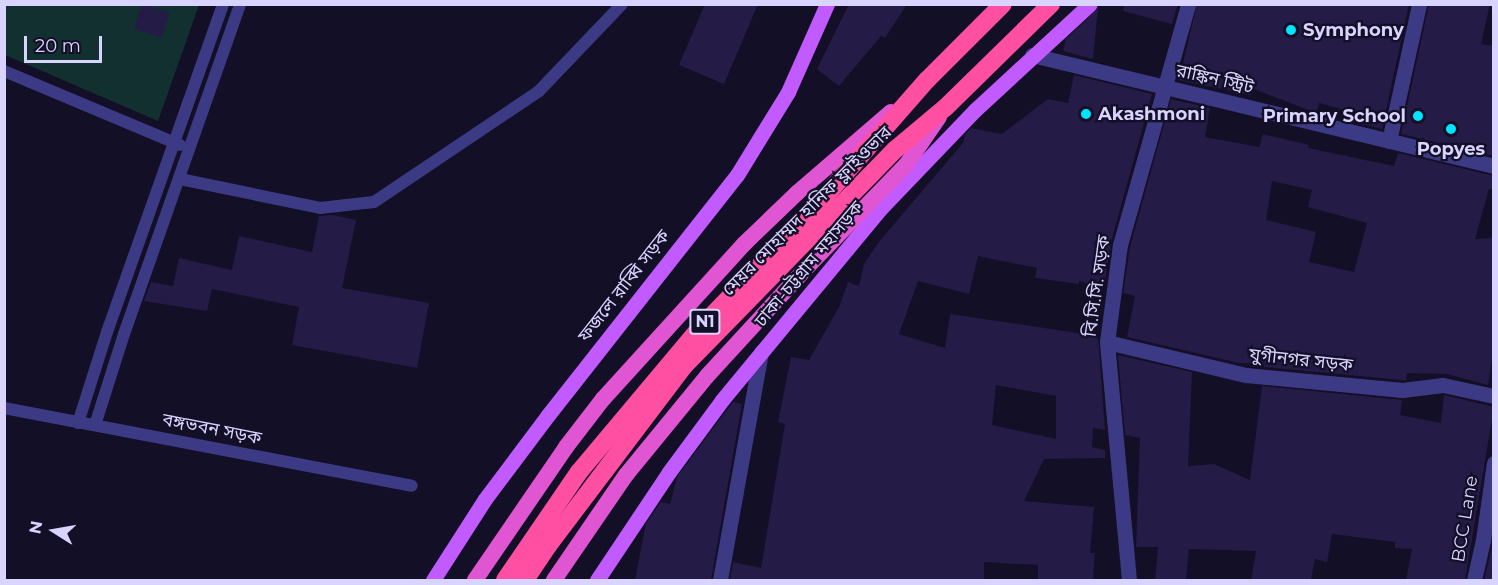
<!DOCTYPE html>
<meta charset="utf-8">
<style>
body{margin:0}
#map{position:relative;width:1498px;height:585px;overflow:hidden;background:#130f26;font-family:Montserrat,"Noto Sans Bengali",sans-serif}
div>[style]{position:absolute}
[style*='--x']{left:calc(var(--x)*1px);top:calc(var(--y)*1px);width:calc(var(--w)*1px);rotate:calc(var(--a)*1deg)}
.green>*{inset:0;background:#12302f}
.building>*{inset:0;background:#241b47;transform-origin:0 0}
.service>*{height:12px;margin:-6px;padding:0 6px;transform-origin:6px;border-radius:6px;background:#3d3a85}
.minor>*{height:15px;margin:-7.5px;padding:0 7.5px;transform-origin:7.5px;border-radius:7.5px;background:#3d3a85}
.tertiary>*{height:15px;margin:-7.5px;padding:0 7.5px;transform-origin:7.5px;border-radius:7.5px;background:#3d3a85}
.primary>*{height:15px;margin:-7.5px;padding:0 7.5px;transform-origin:7.5px;border-radius:7.5px;background:#c25bff}
.trunk>*{height:16px;margin:-8px;padding:0 8px;transform-origin:8px;border-radius:8px;background:#e055d1}
.motorway>*{height:18px;margin:-9px;padding:0 9px;transform-origin:9px;border-radius:9px;background:#ff4fa3}
.dots>*{width:16px;height:16px;translate:-50% -50%;box-sizing:border-box;border:3px solid #130f26;border-radius:50%}
span{translate:-50% -50%;white-space:nowrap;text-align:center;line-height:1.15;-webkit-text-stroke:4.5px #130f26;paint-order:stroke}
.shield-label span{padding:2px 4px;background:#130f26;border:2px solid;border-radius:4px;-webkit-text-stroke-width:0}
.shield-label{font-size:16px;color:#d9d4ff;font-weight:700}
.poi-label{font-size:18px;color:#d9d4ff;font-weight:700}
.left{translate:0 -50%;text-align:left}
.right{translate:-100% -50%;text-align:right}
.street-label{font-size:18px;color:#d9d4ff}
.frame{position:absolute;inset:0;border:6px solid #d9d4ff;pointer-events:none}
.north{position:absolute;left:24px;top:501px;width:60px;height:60px;-webkit-text-stroke:4px #130f26;paint-order:stroke;rotate:281deg;font-size:16px;font-weight:700;line-height:24px;text-align:center;color:#d9d4ff}
.north::after{content:'';display:block;margin:auto;width:21px;height:27px;background:#d9d4ff;clip-path:polygon(50% 0,100% 100%,50% 72%,0 100%)}
.scale{position:absolute;left:24px;top:36px;width:78px;height:27px;box-sizing:border-box;border:3px solid #d9d4ff;border-top:0;padding-left:8px;font-size:18px;line-height:21px;white-space:nowrap;color:#d9d4ff;-webkit-text-stroke:4px #130f26;paint-order:stroke}
</style>
<div id="map">
<div class="green">
<div style="clip-path:polygon(5px 5px,199px 5px,158px 121px,5px 55px)"></div>
</div>
<div class="building">
<div style="left:142px;top:4px;width:29px;height:26px;rotate:18deg"></div>
<div style="clip-path:polygon(705px 4px,758px 4px,724px 84px,679px 65px)"></div>
<div style="clip-path:polygon(849px 4px,907px 4px,885px 38px,881px 36px,839px 86px,817px 69px)"></div>
<div style="clip-path:polygon(1124px 4px,1178px 4px,1172px 24px,1123px 11px)"></div>
<div style="clip-path:polygon(1197px 4px,1409px 4px,1382px 129px,1357px 123px,1359px 114px,1319px 103px,1316px 113px,1251px 88px,1250px 95px,1179px 80px)"></div>
<div style="clip-path:polygon(1429px 4px,1490px 4px,1481px 44px,1494px 46px,1494px 156px,1401px 134px)"></div>
<div style="clip-path:polygon(1098px 8px,1093px 59px,1063px 51px,1066px 39px)"></div>
<div style="clip-path:polygon(evenodd,1074px 75px,1152px 94px,1111px 242px,1104px 288px,1079px 281px,1079px 284px,1035px 278px,1037px 268px,978px 256px,969px 294px,918px 281px,899px 334px,945px 348px,950px 314px,1098px 336px,1105px 430px,1093px 428px,1092px 447px,1105px 450px,1105px 458px,1044px 459px,1024px 501px,1094px 507px,1090px 553px,1095px 553px,1093px 580px,1038px 580px,1038px 565px,984px 562px,984px 580px,730px 580px,733px 562px,761px 568px,785px 424px,778px 422px,791px 357px,809px 360px,839px 307px,848px 282px,859px 286px,864px 264px,878px 243px,963px 143px,965px 135px,971px 128px,1002px 134px,1048px 99px,1068px 103px,1074px 75px,996px 385px,1056px 396px,1056px 439px,992px 425px,996px 385px)"></div>
<div style="clip-path:polygon(evenodd,1171px 99px,1210px 108px,1205px 137px,1259px 147px,1263px 134px,1309px 145px,1308px 148px,1394px 166px,1398px 153px,1494px 176px,1494px 190px,1489px 189px,1475px 239px,1494px 238px,1494px 345px,1488px 385px,1447px 374px,1407px 373px,1406px 380px,1402px 380px,1264px 367px,1264px 364px,1239px 363px,1127px 337px,1135px 296px,1123px 293px,1130px 247px,1171px 99px,1272px 181px,1312px 190px,1308px 207px,1367px 223px,1354px 272px,1309px 262px,1316px 232px,1266px 220px,1272px 181px)"></div>
<div style="clip-path:polygon(333px 215px,356px 220px,342px 288px,429px 303px,417px 368px,292px 345px,299px 307px,212px 289px,207px 311px,144px 301px,151px 282px,173px 286px,179px 258px,232px 270px,239px 236px,312px 252px,319px 216px)"></div>
<div style="clip-path:polygon(1118px 355px,1192px 372px,1188px 466px,1214px 464px,1250px 480px,1262px 386px,1402px 400px,1400px 415px,1441px 423px,1444px 395px,1494px 407px,1465px 580px,1406px 580px,1412px 549px,1395px 548px,1395px 542px,1332px 534px,1327px 562px,1315px 559px,1311px 580px,1251px 580px,1256px 551px,1189px 549px,1186px 580px,1155px 580px,1158px 547px,1136px 547px,1140px 438px,1125px 435px)"></div>
<div style="clip-path:polygon(733px 402px,742px 404px,711px 580px,635px 580px,646px 523px,661px 502px,670px 504px,677px 477px)"></div>
<div style="clip-path:polygon(1492px 547px,1494px 580px,1484px 580px)"></div>
</div>
<div class="service">
<div style="--x:4;--y:71;--w:191;--a:22.8"></div>
<div style="--x:180;--y:179;--w:143;--a:11.7"></div>
<div style="--x:320;--y:208;--w:54;--a:-6.3"></div>
<div style="--x:374;--y:202;--w:199;--a:-33.9"></div>
<div style="--x:539;--y:91;--w:120;--a:-46.3"></div>
<div style="--x:4;--y:408;--w:415;--a:10.8"></div>
<div style="--x:78;--y:423;--w:96;--a:-72.3"></div>
<div style="--x:107;--y:332;--w:348;--a:-70.5"></div>
<div style="--x:95;--y:425;--w:96;--a:-72.3"></div>
<div style="--x:124;--y:334;--w:350;--a:-70.6"></div>
</div>
<div class="minor">
<div style="--x:1032;--y:55;--w:475;--a:13.5"></div>
<div style="--x:1389;--y:141;--w:140;--a:-77.6"></div>
<div style="--x:1107;--y:342;--w:143;--a:13.4"></div>
<div style="--x:1246;--y:375;--w:157;--a:5.5"></div>
<div style="--x:1402;--y:390;--w:41;--a:-7"></div>
<div style="--x:1443;--y:385;--w:52;--a:12.2"></div>
<div style="--x:1129;--y:580;--w:239;--a:-95.3"></div>
<div style="--x:1107;--y:342;--w:98;--a:-82.4"></div>
<div style="--x:1120;--y:245;--w:250;--a:-74.2"></div>
<div style="--x:1474;--y:580;--w:41;--a:-77.3"></div>
<div style="--x:1483;--y:540;--w:78;--a:-81.9"></div>
</div>
<div class="tertiary">
<div style="--x:720;--y:580;--w:232;--a:-79.8"></div>
</div>
<div class="primary">
<div style="--x:433;--y:580;--w:96;--a:-57.3"></div>
<div style="--x:485;--y:499;--w:105;--a:-53.1"></div>
<div style="--x:548;--y:415;--w:305;--a:-51.8"></div>
<div style="--x:737;--y:175;--w:97;--a:-58.4"></div>
<div style="--x:788;--y:92;--w:96;--a:-66.1"></div>
<div style="--x:597;--y:580;--w:130;--a:-56.3"></div>
<div style="--x:669;--y:472;--w:89;--a:-53.6"></div>
<div style="--x:722;--y:400;--w:248;--a:-50.4"></div>
<div style="--x:880;--y:209;--w:137;--a:-46.2"></div>
<div style="--x:975;--y:110;--w:156;--a:-42.7"></div>
</div>
<div class="trunk">
<div style="--x:475;--y:580;--w:161;--a:-55.6"></div>
<div style="--x:566;--y:447;--w:61;--a:-52.4"></div>
<div style="--x:603;--y:399;--w:210;--a:-47.7"></div>
<div style="--x:744;--y:244;--w:74;--a:-43.9"></div>
<div style="--x:797;--y:193;--w:124;--a:-40.8"></div>
<div style="--x:554;--y:580;--w:127;--a:-55.6"></div>
<div style="--x:626;--y:475;--w:128;--a:-50.7"></div>
<div style="--x:707;--y:376;--w:152;--a:-47.4"></div>
<div style="--x:810;--y:264;--w:138;--a:-45.9"></div>
<div style="--x:906;--y:165;--w:58;--a:-55.5"></div>
</div>
<div class="motorway">
<div style="--x:505;--y:580;--w:131;--a:-55.6"></div>
<div style="--x:579;--y:472;--w:188;--a:-50"></div>
<div style="--x:700;--y:328;--w:153;--a:-46.1"></div>
<div style="--x:806;--y:218;--w:184;--a:-48.8"></div>
<div style="--x:927;--y:80;--w:107;--a:-45"></div>
<div style="--x:525;--y:580;--w:40;--a:-56"></div>
<div style="--x:547;--y:547;--w:227;--a:-52.9"></div>
<div style="--x:684;--y:366;--w:303;--a:-45.7"></div>
<div style="--x:896;--y:149;--w:65;--a:-40"></div>
<div style="--x:946;--y:107;--w:147;--a:-44.4"></div>
</div>
<div class="dots">
<div style="left:1291px;top:30px;background:#00e5ff"></div>
<div style="left:1086px;top:114px;background:#00e5ff"></div>
<div style="left:1418px;top:116px;background:#00e5ff"></div>
<div style="left:1451px;top:129px;background:#00e5ff"></div>
</div>
<div class="shield-label">
<span style="left:705px;top:322px">N1</span>
</div>
<div class="poi-label">
<span class="left" style="left:1303px;top:30px">Symphony</span>
<span class="left" style="left:1098px;top:114px">Akashmoni</span>
<span class="right" style="left:1406px;top:116px">Primary School</span>
<span style="left:1451px;top:149px">Popyes</span>
</div>
<div class="street-label">
<span style="left:1215px;top:79px;rotate:13deg">রাঙ্কিন স্ট্রিট</span>
<span style="left:807px;top:211px;rotate:-45deg">মেয়র মোহাম্মদ হানিফ ফ্লাইওভার</span>
<span style="left:809px;top:264px;rotate:-50deg">ঢাকা-চট্টগ্রাম মহাসড়ক</span>
<span style="left:624px;top:286px;rotate:-52deg">ফজলে রাব্বি সড়ক</span>
<span style="left:1097px;top:286px;rotate:-82deg">বি.সি.সি. সড়ক</span>
<span style="left:1301px;top:360px;rotate:6deg">যুগীনগর সড়ক</span>
<span style="left:212px;top:429px;rotate:11deg">বঙ্গভবন সড়ক</span>
<span style="left:1465px;top:519px;rotate:-81deg">BCC Lane</span>
</div>
<div class="frame"></div>
<div class="north">N</div>
<div class="scale">20 m</div>
</div>
